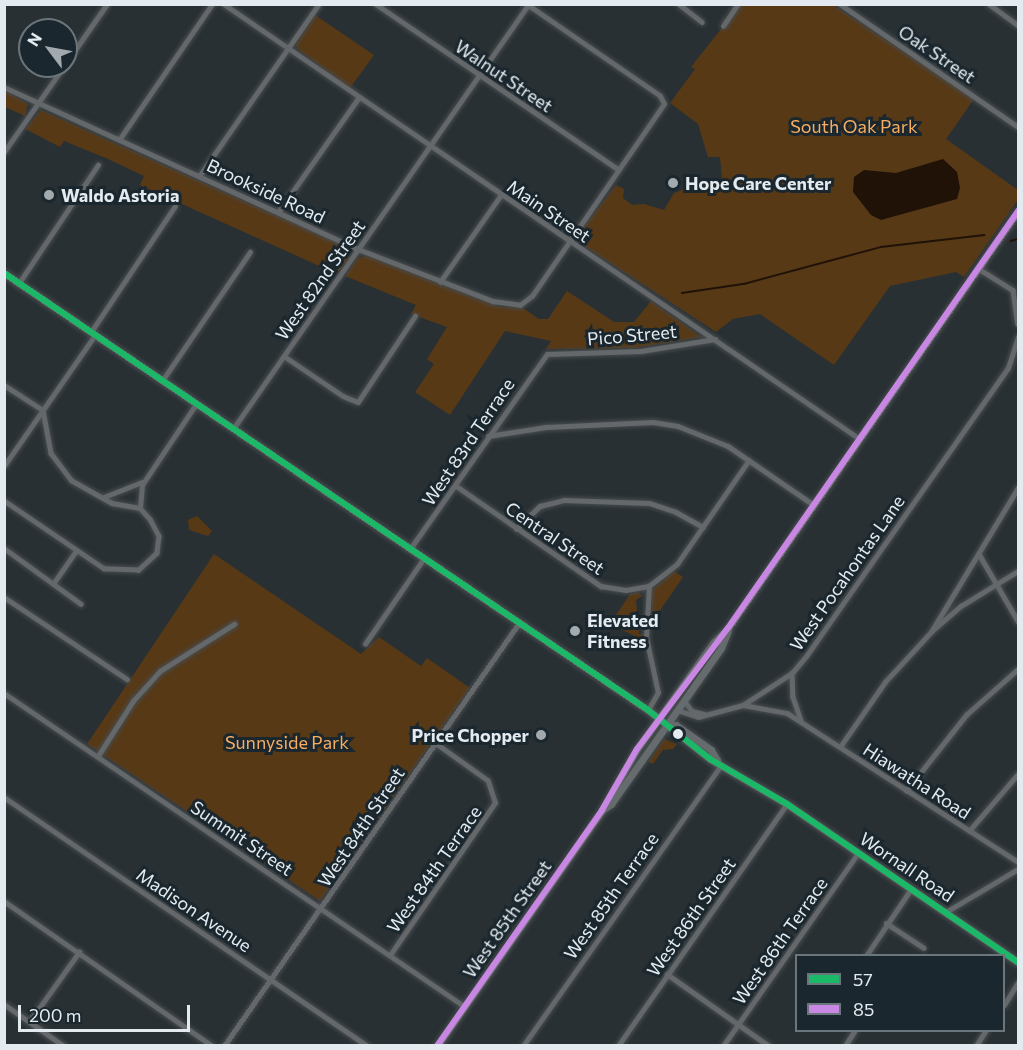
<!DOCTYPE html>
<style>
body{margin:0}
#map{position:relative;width:1023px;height:1050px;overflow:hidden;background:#293033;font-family:Commissioner,sans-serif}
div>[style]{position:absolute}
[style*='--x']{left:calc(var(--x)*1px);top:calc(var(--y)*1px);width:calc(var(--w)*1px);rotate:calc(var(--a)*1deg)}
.green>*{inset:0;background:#573916}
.water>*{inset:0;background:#201206}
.stream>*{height:1.5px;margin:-0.75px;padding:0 0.75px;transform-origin:0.75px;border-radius:0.75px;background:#201206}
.roads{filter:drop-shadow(0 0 2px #484d50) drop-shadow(0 0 2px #484d50)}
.street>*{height:4.5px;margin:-2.25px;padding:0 2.25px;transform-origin:2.25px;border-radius:2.25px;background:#64686a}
.secondary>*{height:7px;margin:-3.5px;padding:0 3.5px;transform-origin:3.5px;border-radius:3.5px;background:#666c6d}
.bus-1>*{height:6px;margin:-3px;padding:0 3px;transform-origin:3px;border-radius:3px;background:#1ab867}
.bus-2>*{height:6px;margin:-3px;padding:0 3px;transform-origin:3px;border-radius:3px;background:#c787e3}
.dots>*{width:16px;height:16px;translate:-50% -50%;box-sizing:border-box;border:3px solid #1b272e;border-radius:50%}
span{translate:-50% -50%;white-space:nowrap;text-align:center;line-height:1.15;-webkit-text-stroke:6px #1b272e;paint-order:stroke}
.street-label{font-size:18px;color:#e3ebf0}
.park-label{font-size:18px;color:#f7ad62}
.poi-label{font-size:18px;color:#e3ebf0;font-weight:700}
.left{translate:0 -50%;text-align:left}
.right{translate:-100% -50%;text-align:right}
.frame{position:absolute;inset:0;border:6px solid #e3ebf0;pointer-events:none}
.legend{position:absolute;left:795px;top:954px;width:210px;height:78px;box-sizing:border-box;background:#1b272e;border:2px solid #6b757c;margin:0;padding:8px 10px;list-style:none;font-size:18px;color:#e3ebf0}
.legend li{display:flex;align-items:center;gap:12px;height:30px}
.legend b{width:30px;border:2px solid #6b757c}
.north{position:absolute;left:18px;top:18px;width:60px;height:60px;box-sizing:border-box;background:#1b272e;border:2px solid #6b757c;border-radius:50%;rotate:302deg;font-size:16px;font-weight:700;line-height:24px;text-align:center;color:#e3ebf0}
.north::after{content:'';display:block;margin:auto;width:21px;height:27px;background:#a2aaae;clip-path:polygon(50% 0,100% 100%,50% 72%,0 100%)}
.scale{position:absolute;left:18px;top:1005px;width:172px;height:27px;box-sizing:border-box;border:3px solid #e3ebf0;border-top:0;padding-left:8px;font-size:18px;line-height:21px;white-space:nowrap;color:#e3ebf0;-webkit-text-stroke:4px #1b272e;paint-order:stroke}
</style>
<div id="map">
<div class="green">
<div style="clip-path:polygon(740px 5px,833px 5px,974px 99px,946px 139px,1018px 190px,1018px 200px,964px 277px,956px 272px,890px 286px,834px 365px,760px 314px,733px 319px,716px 332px,578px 242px,577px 236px,616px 185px,624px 189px,623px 198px,632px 205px,644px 204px,664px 210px,674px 193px,701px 183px,722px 180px,720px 157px,708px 157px,698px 124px,670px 103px,695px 69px,691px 67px)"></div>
<div style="clip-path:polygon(315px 15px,374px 55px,350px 88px,297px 49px,296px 44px)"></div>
<div style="clip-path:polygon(5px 91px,28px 104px,25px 116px,5px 107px)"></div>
<div style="clip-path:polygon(41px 110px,344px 246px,351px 254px,349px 259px,337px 274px,140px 185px,144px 176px,108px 159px,64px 141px,60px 147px,25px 129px)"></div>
<div style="clip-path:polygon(367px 256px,467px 295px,501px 307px,523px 308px,539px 319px,548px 319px,567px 291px,614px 322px,634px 322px,651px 301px,701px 337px,636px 348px,546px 349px,551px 341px,505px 331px,450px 415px,415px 392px,434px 364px,427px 359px,447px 327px,411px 314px,416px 305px,345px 276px,357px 258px)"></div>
<div style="clip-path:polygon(197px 516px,212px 531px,208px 536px,189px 530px,188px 520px)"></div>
<div style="clip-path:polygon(214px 554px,361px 654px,379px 637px,421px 666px,427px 658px,470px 688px,320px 901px,87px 744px)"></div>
<div style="clip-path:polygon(674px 571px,683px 577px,650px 625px,652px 590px)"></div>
<div style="clip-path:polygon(638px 592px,642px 596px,636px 600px,639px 634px,644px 634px,641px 639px,610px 624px,630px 594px)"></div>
<div style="clip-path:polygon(664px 739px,677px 744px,673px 749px,663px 750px,653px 764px,648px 762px)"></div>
</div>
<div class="water">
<div style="clip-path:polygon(943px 159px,957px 172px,960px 188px,957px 199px,881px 220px,871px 215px,853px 192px,854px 177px,864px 170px,896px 173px)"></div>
</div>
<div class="stream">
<div style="--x:1011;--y:241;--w:7;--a:-16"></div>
<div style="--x:682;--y:293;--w:63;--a:-8.3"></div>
<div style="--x:744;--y:284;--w:142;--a:-15.1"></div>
<div style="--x:881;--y:247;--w:104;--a:-6.6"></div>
</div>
<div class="roads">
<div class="street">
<div style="--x:224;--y:4;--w:771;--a:34.37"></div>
<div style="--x:376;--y:4;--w:293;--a:34.3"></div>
<div style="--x:679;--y:4;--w:29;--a:38"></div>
<div style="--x:840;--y:4;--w:216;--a:34.6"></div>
<div style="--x:989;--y:4;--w:36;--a:36"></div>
<div style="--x:723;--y:26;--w:27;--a:-56"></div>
<div style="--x:66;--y:63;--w:72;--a:-55.2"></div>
<div style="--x:4;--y:87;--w:389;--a:24.6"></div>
<div style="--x:358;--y:249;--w:145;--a:21.1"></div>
<div style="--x:493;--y:301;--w:27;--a:8"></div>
<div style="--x:520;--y:305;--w:15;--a:-37"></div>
<div style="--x:532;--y:296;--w:233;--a:-55.5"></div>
<div style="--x:664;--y:104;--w:9;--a:-117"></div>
<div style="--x:660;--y:96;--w:163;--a:-145.5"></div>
<div style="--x:119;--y:140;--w:165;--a:-55.6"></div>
<div style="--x:4;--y:152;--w:105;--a:-55.1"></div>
<div style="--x:200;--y:175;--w:208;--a:-55.2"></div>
<div style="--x:279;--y:211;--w:139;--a:-54.9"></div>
<div style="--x:979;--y:269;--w:40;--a:32"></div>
<div style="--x:1013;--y:290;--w:34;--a:82"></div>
<div style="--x:440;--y:282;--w:106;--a:-55"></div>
<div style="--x:19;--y:283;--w:142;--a:-56.2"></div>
<div style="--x:91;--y:332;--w:151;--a:-56.3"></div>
<div style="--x:284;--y:356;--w:71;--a:34.1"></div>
<div style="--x:343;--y:396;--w:16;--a:22"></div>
<div style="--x:358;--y:402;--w:103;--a:-56.5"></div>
<div style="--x:162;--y:381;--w:156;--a:-55.7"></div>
<div style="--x:4;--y:385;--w:46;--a:32.7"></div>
<div style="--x:43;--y:410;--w:44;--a:79.5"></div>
<div style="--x:51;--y:453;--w:34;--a:53"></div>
<div style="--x:71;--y:480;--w:47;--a:29.3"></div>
<div style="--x:112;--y:503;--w:28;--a:10"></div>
<div style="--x:140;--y:508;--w:15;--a:48"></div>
<div style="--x:150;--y:519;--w:19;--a:62"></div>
<div style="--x:159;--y:536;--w:17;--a:97"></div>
<div style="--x:157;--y:553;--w:25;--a:137"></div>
<div style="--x:139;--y:570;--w:35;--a:-178"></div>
<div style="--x:104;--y:569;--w:121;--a:-145.8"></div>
<div style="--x:233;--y:429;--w:517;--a:-55.17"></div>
<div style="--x:488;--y:436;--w:60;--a:-8.7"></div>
<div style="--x:547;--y:427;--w:106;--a:-2.7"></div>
<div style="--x:653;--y:422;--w:25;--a:9"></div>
<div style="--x:678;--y:426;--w:54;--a:21.8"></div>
<div style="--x:728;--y:446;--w:104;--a:34.5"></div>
<div style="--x:4;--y:466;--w:160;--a:-55.2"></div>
<div style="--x:455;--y:485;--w:178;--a:34.7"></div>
<div style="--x:601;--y:586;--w:25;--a:9"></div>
<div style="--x:626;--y:590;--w:23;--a:-10"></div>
<div style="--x:104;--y:497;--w:41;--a:-21.5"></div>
<div style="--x:140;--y:508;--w:23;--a:-85"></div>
<div style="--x:142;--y:485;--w:97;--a:-56.3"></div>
<div style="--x:516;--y:529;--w:33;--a:-44"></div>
<div style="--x:540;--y:506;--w:25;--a:-14"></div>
<div style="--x:564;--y:500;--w:85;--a:2"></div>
<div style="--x:649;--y:503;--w:28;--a:18"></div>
<div style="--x:676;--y:512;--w:31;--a:29"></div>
<div style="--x:4;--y:548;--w:95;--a:36"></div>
<div style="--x:410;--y:549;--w:238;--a:-54.9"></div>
<div style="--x:547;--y:354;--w:94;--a:-1.8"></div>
<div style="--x:641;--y:351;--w:75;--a:-9.2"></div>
<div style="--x:979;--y:554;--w:78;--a:59.8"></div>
<div style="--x:53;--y:584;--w:40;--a:-55.1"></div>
<div style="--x:4;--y:597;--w:148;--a:33.7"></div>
<div style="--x:933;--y:630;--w:37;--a:-41"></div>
<div style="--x:961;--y:606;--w:67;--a:-31.6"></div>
<div style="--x:365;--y:644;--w:104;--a:-55.5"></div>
<div style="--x:792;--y:673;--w:24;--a:88"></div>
<div style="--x:793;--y:697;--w:24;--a:71"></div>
<div style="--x:4;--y:693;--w:556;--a:34.23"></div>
<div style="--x:684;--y:700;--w:14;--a:54"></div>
<div style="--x:692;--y:711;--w:12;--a:14"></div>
<div style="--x:743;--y:705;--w:59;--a:-33.1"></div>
<div style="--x:792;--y:673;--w:23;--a:-50"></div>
<div style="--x:807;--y:655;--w:350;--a:-55"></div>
<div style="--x:1008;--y:368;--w:33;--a:-72"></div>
<div style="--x:648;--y:710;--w:20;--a:-60"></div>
<div style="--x:658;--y:693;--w:57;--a:-102.1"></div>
<div style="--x:646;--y:637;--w:51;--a:-86.6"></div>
<div style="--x:649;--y:586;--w:36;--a:-38"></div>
<div style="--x:677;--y:564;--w:126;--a:-55.3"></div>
<div style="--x:677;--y:710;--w:22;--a:18"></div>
<div style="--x:698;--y:717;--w:47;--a:-14.9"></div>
<div style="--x:743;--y:705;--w:45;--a:10.3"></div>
<div style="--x:787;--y:713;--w:275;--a:32.8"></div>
<div style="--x:840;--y:747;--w:79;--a:-55.3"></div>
<div style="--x:885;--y:682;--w:68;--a:-47.4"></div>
<div style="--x:931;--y:632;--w:168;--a:-58.9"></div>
<div style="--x:98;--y:756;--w:65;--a:-57.5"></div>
<div style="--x:133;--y:701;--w:40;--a:-48"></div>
<div style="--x:160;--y:671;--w:88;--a:-32.4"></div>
<div style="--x:906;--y:791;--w:97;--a:-51.7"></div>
<div style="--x:966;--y:715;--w:69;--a:-41.5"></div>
<div style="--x:4;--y:797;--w:441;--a:34.4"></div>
<div style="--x:969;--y:831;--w:75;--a:-49.3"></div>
<div style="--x:4;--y:901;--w:254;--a:34.8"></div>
<div style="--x:946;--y:912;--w:84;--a:-30.8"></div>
<div style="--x:886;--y:923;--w:45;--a:33.3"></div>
<div style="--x:390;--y:955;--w:185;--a:-55.4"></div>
<div style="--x:495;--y:803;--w:23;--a:-108"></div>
<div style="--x:488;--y:781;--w:65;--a:-144.4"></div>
<div style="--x:866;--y:956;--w:81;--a:-56.1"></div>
<div style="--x:667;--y:974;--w:125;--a:35.2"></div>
<div style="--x:4;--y:1004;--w:73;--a:35"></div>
<div style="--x:1004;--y:1005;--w:26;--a:-58"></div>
<div style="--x:30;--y:1021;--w:85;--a:-54.6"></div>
<div style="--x:224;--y:1046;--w:516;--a:-55.11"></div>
<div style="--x:523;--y:1046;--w:344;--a:-54.8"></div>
<div style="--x:618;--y:1046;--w:295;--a:-55.1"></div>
<div style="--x:723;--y:1046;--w:236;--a:-55"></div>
<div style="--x:845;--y:1046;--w:19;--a:-58"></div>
<div style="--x:976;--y:1046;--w:19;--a:-58"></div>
</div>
<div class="secondary">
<div style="--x:4;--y:273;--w:778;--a:34.16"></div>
<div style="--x:648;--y:710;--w:79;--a:38.3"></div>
<div style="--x:710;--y:759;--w:89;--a:30.3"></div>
<div style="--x:787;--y:804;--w:280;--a:34.4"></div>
<div style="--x:666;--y:725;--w:10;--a:0"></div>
<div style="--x:676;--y:725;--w:43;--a:35.5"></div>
<div style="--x:711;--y:750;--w:12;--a:59"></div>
<div style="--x:602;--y:810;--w:11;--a:-34"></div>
<div style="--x:611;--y:804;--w:191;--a:-54.8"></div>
<div style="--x:721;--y:648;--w:18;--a:-68"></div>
<div style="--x:437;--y:1046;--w:288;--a:-55"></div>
<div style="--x:602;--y:810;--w:70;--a:-60.2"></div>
<div style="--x:637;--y:749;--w:132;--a:-54.3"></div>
<div style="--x:714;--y:642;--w:20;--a:-45"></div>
<div style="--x:728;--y:628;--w:508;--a:-55.18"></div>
</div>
</div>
<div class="bus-1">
<div style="--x:4;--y:273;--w:778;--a:34.16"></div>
<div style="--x:648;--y:710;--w:79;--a:38.3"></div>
<div style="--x:710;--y:759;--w:89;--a:30.3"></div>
<div style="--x:787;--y:804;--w:280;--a:34.4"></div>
</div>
<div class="bus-2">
<div style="--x:437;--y:1046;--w:288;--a:-55"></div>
<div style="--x:602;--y:810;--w:70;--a:-60.2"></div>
<div style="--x:637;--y:749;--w:151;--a:-53.1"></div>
<div style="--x:728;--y:628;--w:508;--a:-55.18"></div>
</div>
<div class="dots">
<div style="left:673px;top:183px;background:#a2aaae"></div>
<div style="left:49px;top:195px;background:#a2aaae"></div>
<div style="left:575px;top:631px;background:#a2aaae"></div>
<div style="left:678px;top:734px;background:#e3ebf0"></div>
<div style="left:541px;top:735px;background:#a2aaae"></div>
</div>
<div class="street-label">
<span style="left:937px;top:54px;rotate:34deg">Oak Street</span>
<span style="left:504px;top:76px;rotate:34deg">Walnut Street</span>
<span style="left:266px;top:191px;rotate:25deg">Brookside Road</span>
<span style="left:549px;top:211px;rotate:34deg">Main Street</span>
<span style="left:320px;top:280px;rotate:-55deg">West 82nd Street</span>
<span style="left:632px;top:335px;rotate:-5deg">Pico Street</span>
<span style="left:468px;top:442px;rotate:-56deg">West 83rd Terrace</span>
<span style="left:555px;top:538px;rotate:34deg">Central Street</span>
<span style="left:847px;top:573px;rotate:-55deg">West Pocahontas Lane</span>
<span style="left:917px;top:781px;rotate:33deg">Hiawatha Road</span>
<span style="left:361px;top:827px;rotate:-56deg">West 84th Street</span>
<span style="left:242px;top:838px;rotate:34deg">Summit Street</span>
<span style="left:907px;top:867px;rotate:34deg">Wornall Road</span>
<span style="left:434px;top:869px;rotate:-55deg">West 84th Terrace</span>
<span style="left:611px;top:896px;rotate:-55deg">West 85th Terrace</span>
<span style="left:194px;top:910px;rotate:34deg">Madison Avenue</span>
<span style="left:691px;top:917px;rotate:-55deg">West 86th Street</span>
<span style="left:507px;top:919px;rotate:-55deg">West 85th Street</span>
<span style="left:780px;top:941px;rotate:-55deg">West 86th Terrace</span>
</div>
<div class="park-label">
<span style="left:854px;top:126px">South Oak Park</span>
<span style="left:287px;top:742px">Sunnyside Park</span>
</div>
<div class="poi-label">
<span class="left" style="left:685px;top:183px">Hope Care Center</span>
<span class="left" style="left:61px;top:195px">Waldo Astoria</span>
<span class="left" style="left:587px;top:631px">Elevated<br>Fitness</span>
<span class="right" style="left:529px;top:735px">Price Chopper</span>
</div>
<div class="frame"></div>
<ul class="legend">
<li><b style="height:8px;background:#1ab867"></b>57</li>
<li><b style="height:8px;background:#c787e3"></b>85</li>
</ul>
<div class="north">N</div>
<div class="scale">200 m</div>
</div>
